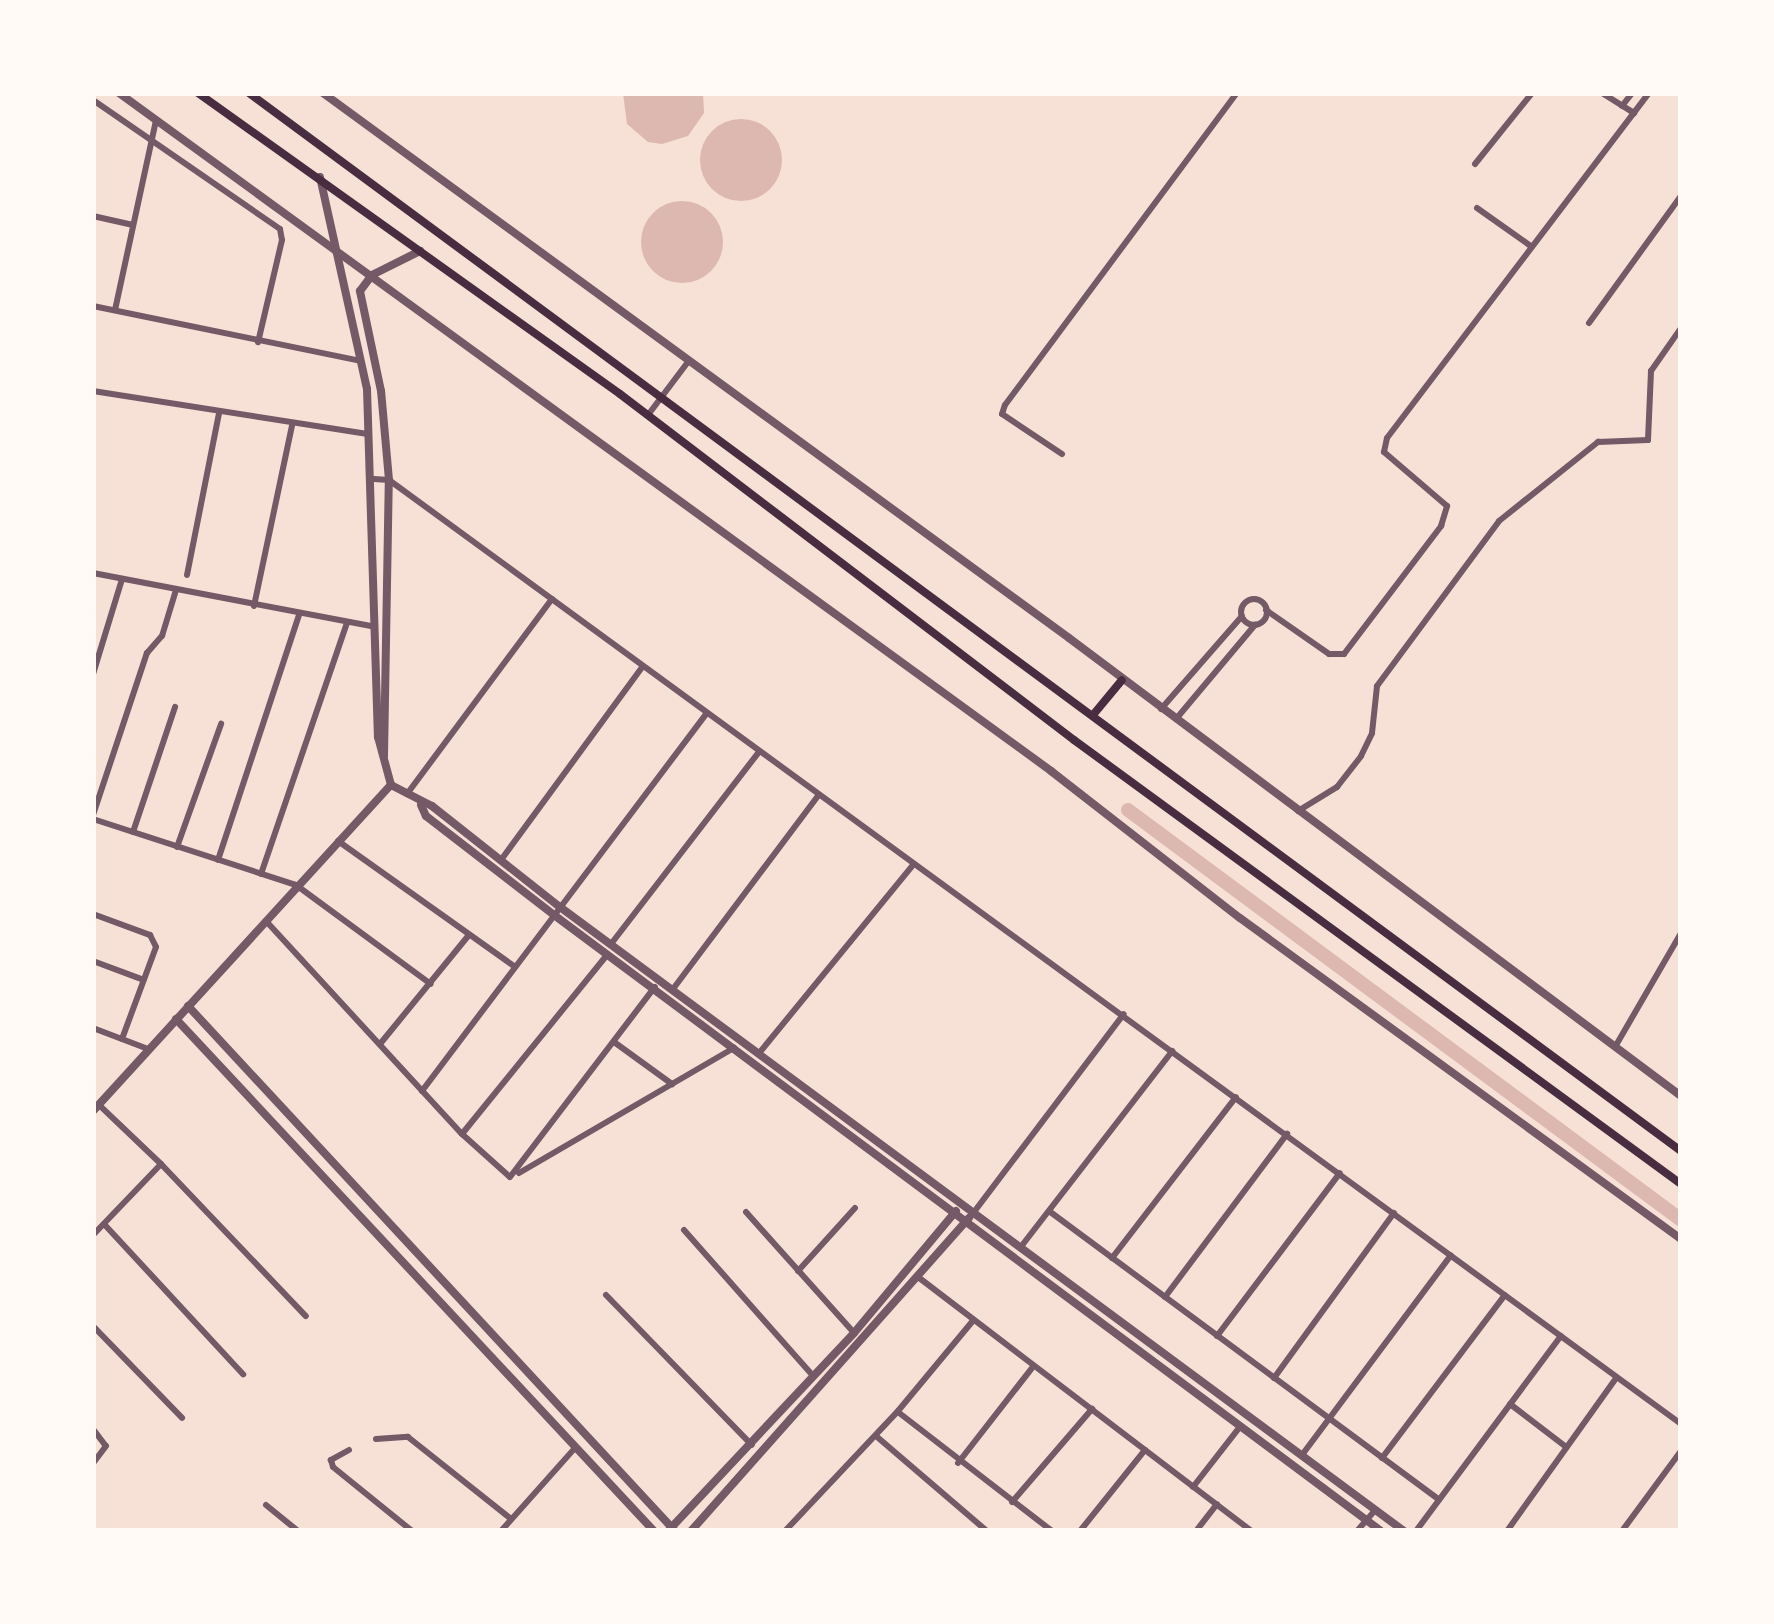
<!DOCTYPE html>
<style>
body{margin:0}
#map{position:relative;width:1774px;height:1624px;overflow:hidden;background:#f7e1d7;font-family:Rubik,sans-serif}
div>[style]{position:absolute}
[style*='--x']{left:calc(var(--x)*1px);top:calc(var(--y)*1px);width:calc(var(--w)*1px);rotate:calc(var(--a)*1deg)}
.water>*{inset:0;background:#dcb8b0}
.round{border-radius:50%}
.canal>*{height:14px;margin:-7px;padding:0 7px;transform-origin:7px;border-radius:7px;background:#dcb8b0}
.minor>*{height:6px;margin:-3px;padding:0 3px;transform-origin:3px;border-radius:3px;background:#755966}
.minor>.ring{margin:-3px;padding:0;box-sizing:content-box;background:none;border:6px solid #755966;border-radius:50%}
.tertiary>*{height:8px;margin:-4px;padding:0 4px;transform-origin:4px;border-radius:4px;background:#755966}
.secondary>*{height:8px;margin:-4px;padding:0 4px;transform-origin:4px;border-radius:4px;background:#4a2c40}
span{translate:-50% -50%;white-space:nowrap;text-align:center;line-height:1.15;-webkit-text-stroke:9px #fffaf5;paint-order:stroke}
.frame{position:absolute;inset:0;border:96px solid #fffaf5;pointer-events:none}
</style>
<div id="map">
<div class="water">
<div style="clip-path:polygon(623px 93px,703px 93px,704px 113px,688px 136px,662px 144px,648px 142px,627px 124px)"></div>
<div class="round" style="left:700px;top:119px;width:82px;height:82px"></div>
<div class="round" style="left:641px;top:201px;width:82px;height:82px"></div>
</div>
<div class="canal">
<div style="--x:1128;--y:810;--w:688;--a:36.55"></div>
</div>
<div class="minor">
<div style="--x:1602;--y:93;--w:38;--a:32"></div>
<div style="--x:93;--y:100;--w:227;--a:34.6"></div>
<div style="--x:280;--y:229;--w:11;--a:80"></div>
<div style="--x:282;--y:240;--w:105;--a:103.2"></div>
<div style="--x:1622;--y:106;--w:16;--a:-52"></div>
<div style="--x:1475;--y:164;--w:91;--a:-51.2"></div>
<div style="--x:1477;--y:208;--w:67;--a:35.3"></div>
<div style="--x:93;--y:216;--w:41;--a:12.7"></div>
<div style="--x:93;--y:306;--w:273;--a:11.6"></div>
<div style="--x:115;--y:310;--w:194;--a:-77.8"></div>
<div style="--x:1589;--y:323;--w:157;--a:-54.1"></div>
<div style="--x:93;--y:391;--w:278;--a:8.9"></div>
<div style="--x:648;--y:415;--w:66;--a:-53"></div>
<div style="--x:1062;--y:454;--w:72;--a:-146.3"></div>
<div style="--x:1002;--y:414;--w:9;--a:-72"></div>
<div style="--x:1005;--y:405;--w:389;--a:-53.4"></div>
<div style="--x:374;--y:479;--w:15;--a:4"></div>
<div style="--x:389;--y:480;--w:1600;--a:36.15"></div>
<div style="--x:93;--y:573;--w:287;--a:10.8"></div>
<div style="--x:187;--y:575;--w:165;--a:-78.8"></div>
<div class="ring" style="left:1241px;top:599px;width:20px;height:20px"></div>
<div style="--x:254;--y:606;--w:185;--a:-78.1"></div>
<div style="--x:1266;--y:610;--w:77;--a:34.9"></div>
<div style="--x:1329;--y:654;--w:15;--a:0"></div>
<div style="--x:1344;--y:654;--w:161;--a:-52.8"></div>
<div style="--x:1441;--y:526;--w:21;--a:-73"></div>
<div style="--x:1447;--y:506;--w:83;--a:-139.4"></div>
<div style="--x:1384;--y:452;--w:14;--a:-78"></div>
<div style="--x:1387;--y:438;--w:433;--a:-52.8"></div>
<div style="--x:93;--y:674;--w:99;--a:-73"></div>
<div style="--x:1161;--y:709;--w:123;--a:-48.9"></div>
<div style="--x:1176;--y:719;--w:123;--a:-50"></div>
<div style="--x:407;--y:794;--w:243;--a:-53.4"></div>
<div style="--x:1298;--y:811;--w:46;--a:-31.6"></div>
<div style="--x:1337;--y:787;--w:39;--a:-52"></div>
<div style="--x:1361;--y:756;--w:25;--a:-64"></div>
<div style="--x:1372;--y:733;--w:47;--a:-83.9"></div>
<div style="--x:1377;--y:686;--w:205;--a:-53.5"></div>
<div style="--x:1499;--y:521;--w:127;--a:-38.6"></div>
<div style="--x:1598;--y:442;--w:50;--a:-2.3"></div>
<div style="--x:1648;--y:440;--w:69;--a:-87.5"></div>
<div style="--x:1651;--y:371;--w:52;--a:-55.1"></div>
<div style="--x:93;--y:815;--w:171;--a:-71.6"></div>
<div style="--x:147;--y:653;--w:23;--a:-49"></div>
<div style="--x:162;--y:636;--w:48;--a:-73.1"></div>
<div style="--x:93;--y:819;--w:213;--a:18"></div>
<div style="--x:296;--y:885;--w:167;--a:36.3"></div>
<div style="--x:133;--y:832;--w:132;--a:-71.4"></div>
<div style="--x:338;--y:841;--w:217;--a:35.4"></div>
<div style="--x:177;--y:847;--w:131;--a:-70.3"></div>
<div style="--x:218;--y:860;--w:258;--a:-71.7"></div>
<div style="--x:501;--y:860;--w:237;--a:-53.8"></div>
<div style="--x:261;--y:874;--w:265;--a:-71.1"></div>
<div style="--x:93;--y:914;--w:61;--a:20.2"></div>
<div style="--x:150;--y:935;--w:13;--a:63"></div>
<div style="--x:156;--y:947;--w:98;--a:110.3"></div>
<div style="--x:266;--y:921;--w:289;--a:47.4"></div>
<div style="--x:462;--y:1134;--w:64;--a:41.9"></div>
<div style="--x:510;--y:1177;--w:239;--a:-52.7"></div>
<div style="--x:611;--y:944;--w:241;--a:-52.4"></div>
<div style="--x:93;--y:961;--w:54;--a:20.4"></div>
<div style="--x:673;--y:989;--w:241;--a:-53.1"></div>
<div style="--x:93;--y:1028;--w:59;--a:20.9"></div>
<div style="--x:614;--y:1042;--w:72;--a:35.9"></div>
<div style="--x:380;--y:1044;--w:141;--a:-50.8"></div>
<div style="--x:1615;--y:1047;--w:132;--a:-59.9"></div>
<div style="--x:760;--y:1052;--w:243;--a:-50.7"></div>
<div style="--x:422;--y:1091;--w:471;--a:-53"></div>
<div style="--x:462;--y:1134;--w:230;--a:-51"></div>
<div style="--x:161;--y:1164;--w:210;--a:46.4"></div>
<div style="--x:519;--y:1173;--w:249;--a:-30.2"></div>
<div style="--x:1049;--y:1211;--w:485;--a:36.5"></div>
<div style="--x:746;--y:1212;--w:162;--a:48.2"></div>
<div style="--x:974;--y:1212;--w:248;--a:-52.9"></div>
<div style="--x:104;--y:1224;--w:205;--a:47.2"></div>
<div style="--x:684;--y:1230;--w:195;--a:48.5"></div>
<div style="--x:93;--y:1235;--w:98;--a:-46.2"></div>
<div style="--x:161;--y:1164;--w:86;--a:-136.4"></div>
<div style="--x:1020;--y:1248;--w:249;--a:-52.3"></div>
<div style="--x:1112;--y:1258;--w:203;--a:-52.4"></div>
<div style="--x:798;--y:1271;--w:85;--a:-47.9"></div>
<div style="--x:918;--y:1277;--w:419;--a:37.3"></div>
<div style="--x:606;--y:1295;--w:209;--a:45.8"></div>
<div style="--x:1165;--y:1297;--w:204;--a:-53.2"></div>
<div style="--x:93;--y:1326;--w:128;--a:45.9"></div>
<div style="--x:1217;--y:1336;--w:204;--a:-53"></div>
<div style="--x:1274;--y:1378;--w:204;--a:-54"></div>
<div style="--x:1510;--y:1404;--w:71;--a:37.5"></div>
<div style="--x:898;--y:1412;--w:195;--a:37.7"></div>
<div style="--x:93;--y:1429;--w:21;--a:53"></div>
<div style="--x:106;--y:1446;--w:21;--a:127"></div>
<div style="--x:876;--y:1436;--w:146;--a:40.6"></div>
<div style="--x:376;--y:1439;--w:32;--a:-4"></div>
<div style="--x:408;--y:1437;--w:132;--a:38.5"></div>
<div style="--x:349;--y:1450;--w:21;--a:151"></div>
<div style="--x:331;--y:1460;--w:7;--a:74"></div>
<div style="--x:333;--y:1467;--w:102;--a:39"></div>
<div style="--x:1302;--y:1455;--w:249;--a:-53.3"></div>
<div style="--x:1382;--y:1458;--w:204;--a:-53"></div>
<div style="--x:958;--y:1463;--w:120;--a:-52.1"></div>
<div style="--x:1193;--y:1487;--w:75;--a:-52.1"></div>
<div style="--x:1012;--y:1502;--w:123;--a:-49.3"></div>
<div style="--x:266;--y:1505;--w:41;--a:39.1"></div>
<div style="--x:501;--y:1531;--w:111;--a:-48.3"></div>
<div style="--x:785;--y:1531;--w:165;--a:-46.7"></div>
<div style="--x:898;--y:1411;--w:116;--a:-50.3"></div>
<div style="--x:1080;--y:1531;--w:104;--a:-51.3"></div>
<div style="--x:1196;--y:1531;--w:34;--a:-52"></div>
<div style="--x:1357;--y:1531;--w:28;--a:-49"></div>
<div style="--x:1416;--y:1531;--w:243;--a:-53.4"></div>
<div style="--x:1507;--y:1531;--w:188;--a:-54.5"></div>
<div style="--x:1622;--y:1531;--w:99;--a:-53.6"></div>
</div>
<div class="tertiary">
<div style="--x:119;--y:93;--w:1153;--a:36.03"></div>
<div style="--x:1051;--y:771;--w:239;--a:37.9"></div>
<div style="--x:1240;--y:918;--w:545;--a:36.05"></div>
<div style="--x:323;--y:93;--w:924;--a:36.15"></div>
<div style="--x:1069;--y:638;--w:764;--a:36.81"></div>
<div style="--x:320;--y:177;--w:217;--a:77.5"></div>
<div style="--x:367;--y:389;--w:348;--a:88.2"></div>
<div style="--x:378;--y:737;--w:50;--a:74.8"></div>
<div style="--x:391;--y:785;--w:46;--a:27.1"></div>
<div style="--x:432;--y:806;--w:163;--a:38.3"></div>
<div style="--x:560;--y:907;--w:1050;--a:36.48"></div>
<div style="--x:384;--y:756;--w:276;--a:-89"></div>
<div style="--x:389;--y:480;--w:89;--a:-95.1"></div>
<div style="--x:381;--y:391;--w:102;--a:-101.9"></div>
<div style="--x:360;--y:291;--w:20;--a:-53"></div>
<div style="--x:372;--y:275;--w:54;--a:-26.6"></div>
<div style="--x:421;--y:805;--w:12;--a:66"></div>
<div style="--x:426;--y:816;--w:162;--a:37.7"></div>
<div style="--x:554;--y:915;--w:1031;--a:36.68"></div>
<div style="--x:188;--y:1006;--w:716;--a:47.15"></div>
<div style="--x:176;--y:1019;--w:700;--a:46.97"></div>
<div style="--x:93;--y:1111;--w:442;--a:-47.6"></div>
<div style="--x:669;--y:1530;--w:270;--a:-46.8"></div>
<div style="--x:854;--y:1333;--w:159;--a:-50.1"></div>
<div style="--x:691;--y:1531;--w:419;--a:-48.4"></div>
</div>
<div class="secondary">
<div style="--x:198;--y:93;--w:518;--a:35.5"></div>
<div style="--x:620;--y:394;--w:571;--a:37.31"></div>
<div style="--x:1074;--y:740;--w:752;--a:36.18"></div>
<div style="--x:249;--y:93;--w:1780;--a:36.46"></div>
<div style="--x:1093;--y:715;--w:45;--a:-50.4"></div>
</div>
<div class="frame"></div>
</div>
